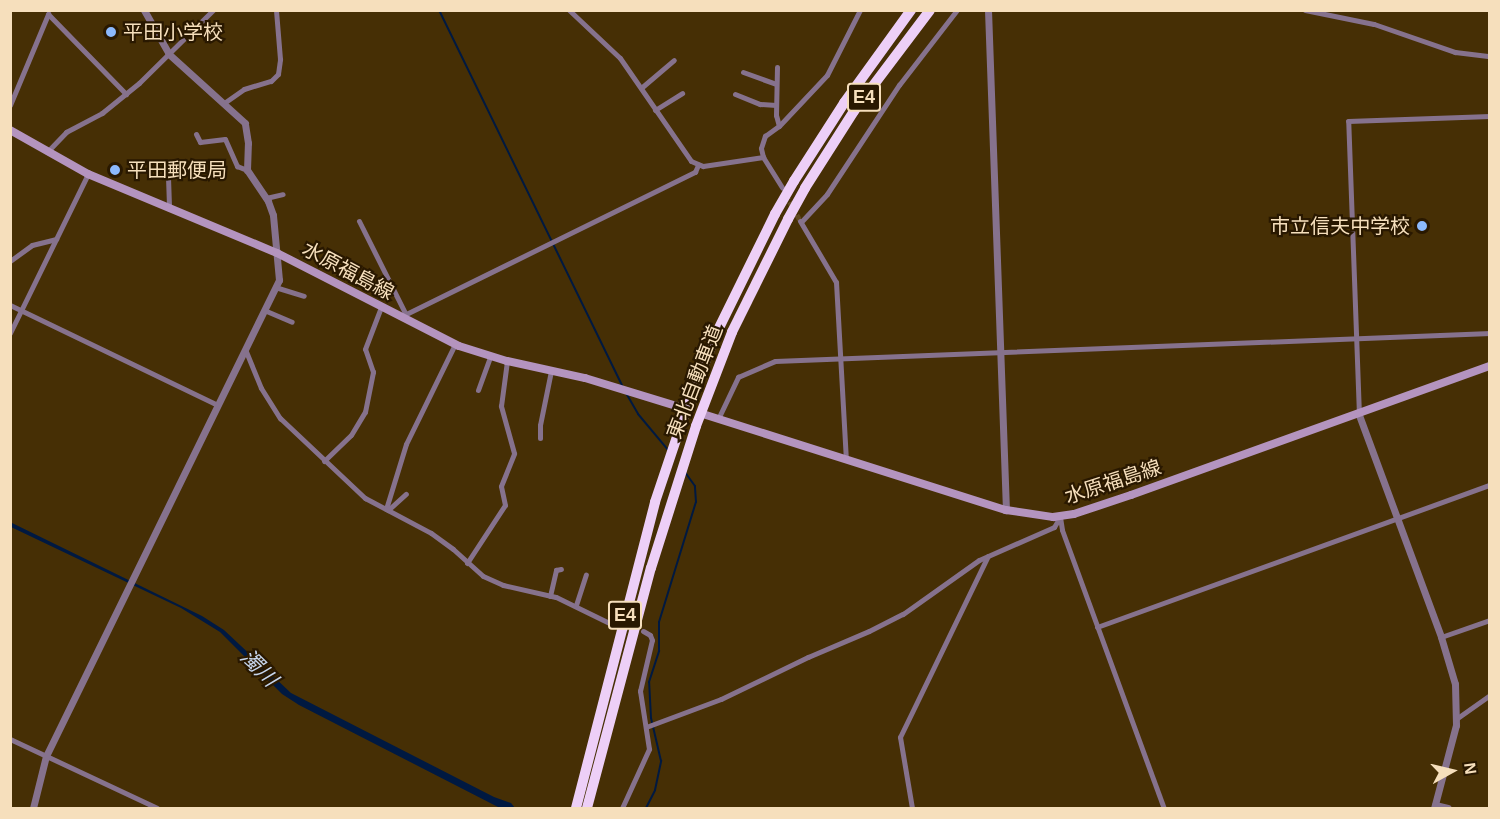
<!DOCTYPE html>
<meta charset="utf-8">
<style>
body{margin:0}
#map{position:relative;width:1500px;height:819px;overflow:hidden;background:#462f05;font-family:Helvetica,"Noto Sans JP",sans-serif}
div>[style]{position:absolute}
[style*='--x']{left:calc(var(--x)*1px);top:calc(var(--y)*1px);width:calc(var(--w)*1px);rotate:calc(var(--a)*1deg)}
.water>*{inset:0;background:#001941}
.stream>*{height:2px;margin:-1px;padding:0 1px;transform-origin:1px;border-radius:1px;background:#001941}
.minor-tunnel>*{height:5px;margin-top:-2.5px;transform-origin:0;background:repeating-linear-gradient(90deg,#604920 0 5px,transparent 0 7.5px)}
.minor>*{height:5px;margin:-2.5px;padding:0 2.5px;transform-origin:2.5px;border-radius:2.5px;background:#86728d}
.tertiary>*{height:7px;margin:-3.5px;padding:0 3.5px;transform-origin:3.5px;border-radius:3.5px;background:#86728d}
.secondary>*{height:8px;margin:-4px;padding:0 4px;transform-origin:4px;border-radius:4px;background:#b494bf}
.motorway>*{height:10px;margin:-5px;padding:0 5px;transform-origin:5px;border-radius:5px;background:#edcff7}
.motorway-bridge>*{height:10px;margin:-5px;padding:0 5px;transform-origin:5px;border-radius:5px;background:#edcff7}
.dots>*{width:16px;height:16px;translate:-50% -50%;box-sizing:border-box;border:3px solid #291800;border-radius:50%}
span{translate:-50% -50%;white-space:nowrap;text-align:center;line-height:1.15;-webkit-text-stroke:4.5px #291800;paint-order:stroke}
.shield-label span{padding:2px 4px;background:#291800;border:2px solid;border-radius:4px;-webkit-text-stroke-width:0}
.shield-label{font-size:18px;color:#f6dfbc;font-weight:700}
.poi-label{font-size:20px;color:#f6dfbc}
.left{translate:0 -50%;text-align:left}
.right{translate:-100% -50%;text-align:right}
.street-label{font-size:20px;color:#f6dfbc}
.water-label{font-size:21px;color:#c7d6ec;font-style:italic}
.frame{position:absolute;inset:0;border:12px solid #f6dfbc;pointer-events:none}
.north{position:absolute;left:1422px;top:741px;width:60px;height:60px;-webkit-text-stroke:4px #291800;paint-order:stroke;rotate:82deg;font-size:16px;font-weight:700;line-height:24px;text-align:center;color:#f6dfbc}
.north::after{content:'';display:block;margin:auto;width:21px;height:27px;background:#f6dfbc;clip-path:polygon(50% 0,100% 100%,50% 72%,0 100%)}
</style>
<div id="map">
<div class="water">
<div style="clip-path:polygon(10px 522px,202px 616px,224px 630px,291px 693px,494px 797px,511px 803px,515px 808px,500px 808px,299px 705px,282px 694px,220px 632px,181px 608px,11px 527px)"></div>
</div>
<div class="stream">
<div style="--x:439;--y:10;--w:418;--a:64"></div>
<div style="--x:626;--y:393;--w:24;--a:60"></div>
<div style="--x:638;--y:414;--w:48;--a:50"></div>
<div style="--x:646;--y:808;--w:20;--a:-63"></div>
<div style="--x:655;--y:790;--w:30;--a:-78"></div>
<div style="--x:661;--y:761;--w:44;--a:-103.1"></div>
<div style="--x:651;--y:718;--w:36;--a:-93"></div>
<div style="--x:649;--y:682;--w:33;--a:-72"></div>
<div style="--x:659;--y:651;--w:29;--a:-90"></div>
<div style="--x:659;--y:622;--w:126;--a:-72.9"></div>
<div style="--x:696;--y:502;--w:16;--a:-94"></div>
<div style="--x:695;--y:486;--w:17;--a:-126"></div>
</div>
<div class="minor-tunnel">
<div style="--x:786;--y:195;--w:29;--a:61"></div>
<div style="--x:611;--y:624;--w:26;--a:13"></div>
</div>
<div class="minor">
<div style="--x:569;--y:10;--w:70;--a:43.3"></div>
<div style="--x:620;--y:58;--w:125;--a:55.4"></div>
<div style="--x:691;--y:161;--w:13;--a:23"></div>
<div style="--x:703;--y:166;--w:61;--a:-8.5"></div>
<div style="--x:763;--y:157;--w:36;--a:58"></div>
<div style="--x:1305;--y:10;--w:70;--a:11.5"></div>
<div style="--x:1374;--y:24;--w:86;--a:19.1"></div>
<div style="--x:1455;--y:52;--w:35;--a:7"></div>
<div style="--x:777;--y:67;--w:48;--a:91.2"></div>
<div style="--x:776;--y:115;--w:11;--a:75"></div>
<div style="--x:743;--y:72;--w:35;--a:20"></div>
<div style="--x:641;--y:88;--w:43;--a:-40.3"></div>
<div style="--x:735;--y:94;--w:27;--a:22"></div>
<div style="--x:760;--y:104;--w:16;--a:4"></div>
<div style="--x:224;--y:103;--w:24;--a:-35"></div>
<div style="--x:244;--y:89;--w:28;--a:-17"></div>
<div style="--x:271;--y:81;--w:10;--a:-45"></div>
<div style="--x:278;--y:74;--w:15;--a:-82"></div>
<div style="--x:280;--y:59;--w:49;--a:-94.7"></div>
<div style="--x:10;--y:105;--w:99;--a:-67.3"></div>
<div style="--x:48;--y:14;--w:112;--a:45.7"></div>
<div style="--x:655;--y:110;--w:32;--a:-32"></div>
<div style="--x:196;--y:134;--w:9;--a:63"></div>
<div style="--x:200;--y:142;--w:25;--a:-7"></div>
<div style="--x:225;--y:139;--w:30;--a:66"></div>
<div style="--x:237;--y:166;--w:11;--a:22"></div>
<div style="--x:47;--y:152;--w:28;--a:-46"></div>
<div style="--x:66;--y:132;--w:41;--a:-27.8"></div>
<div style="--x:102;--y:113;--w:48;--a:-39"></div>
<div style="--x:139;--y:83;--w:104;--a:-44.6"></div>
<div style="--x:763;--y:157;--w:9;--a:-103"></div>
<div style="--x:761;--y:148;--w:13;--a:-72"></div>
<div style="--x:765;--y:136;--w:17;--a:-36"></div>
<div style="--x:779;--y:126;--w:70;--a:-46.7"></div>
<div style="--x:827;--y:75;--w:73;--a:-63.1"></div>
<div style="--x:168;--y:177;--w:32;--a:88"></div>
<div style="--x:266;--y:198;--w:17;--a:-13"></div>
<div style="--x:359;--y:221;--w:103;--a:63.4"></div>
<div style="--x:800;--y:221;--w:71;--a:59.5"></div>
<div style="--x:836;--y:282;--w:178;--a:86.8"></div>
<div style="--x:801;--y:222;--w:38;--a:-47"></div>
<div style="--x:827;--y:194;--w:131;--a:-56.6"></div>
<div style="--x:899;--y:85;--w:95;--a:-52.3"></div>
<div style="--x:10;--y:261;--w:27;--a:-36"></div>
<div style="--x:32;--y:245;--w:25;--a:-14"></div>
<div style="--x:275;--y:287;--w:30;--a:17"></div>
<div style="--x:10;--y:305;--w:231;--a:25.7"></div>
<div style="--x:264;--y:310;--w:30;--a:23"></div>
<div style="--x:400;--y:317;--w:329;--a:-26.2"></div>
<div style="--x:695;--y:172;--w:8;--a:-67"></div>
<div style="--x:10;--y:333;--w:177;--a:-63.9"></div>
<div style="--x:245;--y:349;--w:42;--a:67.7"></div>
<div style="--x:261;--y:388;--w:36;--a:58"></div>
<div style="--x:280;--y:418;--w:117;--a:43.3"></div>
<div style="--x:365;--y:498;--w:75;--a:27.9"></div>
<div style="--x:431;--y:533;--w:27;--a:36"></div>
<div style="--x:453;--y:549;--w:40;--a:42"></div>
<div style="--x:483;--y:576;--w:22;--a:24"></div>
<div style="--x:503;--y:585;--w:54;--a:12.8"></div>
<div style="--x:556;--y:597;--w:61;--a:26.1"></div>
<div style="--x:478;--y:390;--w:35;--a:-70"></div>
<div style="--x:1359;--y:415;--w:294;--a:-92.1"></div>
<div style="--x:1348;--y:121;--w:142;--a:-2"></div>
<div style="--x:718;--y:419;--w:47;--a:-64.5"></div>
<div style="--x:738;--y:377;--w:40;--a:-23.4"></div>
<div style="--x:775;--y:361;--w:716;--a:-2.24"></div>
<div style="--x:540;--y:438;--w:13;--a:-90"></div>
<div style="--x:540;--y:425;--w:55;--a:-78.5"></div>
<div style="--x:324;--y:461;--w:37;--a:-44"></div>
<div style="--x:351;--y:435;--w:27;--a:-59"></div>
<div style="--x:365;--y:412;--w:41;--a:-78.7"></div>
<div style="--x:373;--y:372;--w:24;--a:-109"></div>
<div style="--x:365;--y:349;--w:45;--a:-69.1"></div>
<div style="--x:386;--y:509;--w:68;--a:-72.9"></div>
<div style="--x:406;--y:444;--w:111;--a:-63.9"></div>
<div style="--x:388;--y:510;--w:24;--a:-42"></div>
<div style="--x:1060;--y:517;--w:13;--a:81"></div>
<div style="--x:1062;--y:530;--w:296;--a:69.9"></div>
<div style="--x:467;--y:563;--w:69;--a:-56.8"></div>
<div style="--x:505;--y:505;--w:19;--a:-102"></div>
<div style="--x:501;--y:486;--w:35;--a:-68"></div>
<div style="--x:514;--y:453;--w:49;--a:-105.5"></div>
<div style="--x:501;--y:406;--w:45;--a:-82.4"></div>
<div style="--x:550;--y:596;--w:27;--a:-77"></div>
<div style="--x:556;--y:570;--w:5;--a:-11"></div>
<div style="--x:576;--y:605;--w:32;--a:-72"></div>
<div style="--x:1097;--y:627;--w:418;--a:-19.9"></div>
<div style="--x:1441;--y:637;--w:52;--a:-19.1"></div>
<div style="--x:1456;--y:719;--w:42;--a:-35.2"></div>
<div style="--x:646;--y:727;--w:80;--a:-20.5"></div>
<div style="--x:721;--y:699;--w:97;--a:-25.8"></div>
<div style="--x:808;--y:657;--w:66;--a:-23.1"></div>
<div style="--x:869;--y:631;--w:38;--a:-27"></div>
<div style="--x:903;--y:614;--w:93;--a:-35.4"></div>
<div style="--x:979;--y:560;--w:82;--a:-23.7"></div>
<div style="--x:1054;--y:527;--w:12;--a:-59"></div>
<div style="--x:10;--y:739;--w:162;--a:25.1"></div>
<div style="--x:622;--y:808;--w:65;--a:-65.4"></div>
<div style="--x:649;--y:749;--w:59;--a:-98.8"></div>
<div style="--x:640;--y:691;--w:52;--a:-76.8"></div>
<div style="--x:652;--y:640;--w:5;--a:-112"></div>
<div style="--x:650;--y:635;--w:8;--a:-150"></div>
<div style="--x:912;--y:808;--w:72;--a:-99.6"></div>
<div style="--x:900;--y:737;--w:201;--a:-64.1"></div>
</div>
<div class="tertiary">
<div style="--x:988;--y:10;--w:500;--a:87.94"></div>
<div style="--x:1359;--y:415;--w:237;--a:69.7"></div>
<div style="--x:1441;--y:637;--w:49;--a:73.4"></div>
<div style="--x:1455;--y:684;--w:41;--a:88.6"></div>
<div style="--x:1456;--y:725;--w:86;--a:104.8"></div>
<div style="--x:1435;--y:805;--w:13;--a:13"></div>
<div style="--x:33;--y:808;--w:54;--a:-76"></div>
<div style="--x:46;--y:756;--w:530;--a:-63.92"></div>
<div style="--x:279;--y:280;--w:65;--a:-95.3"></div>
<div style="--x:273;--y:215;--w:15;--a:-110"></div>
<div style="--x:268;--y:201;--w:37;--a:-124"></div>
<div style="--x:247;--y:170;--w:27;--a:-88"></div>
<div style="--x:248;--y:143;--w:20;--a:-99"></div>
<div style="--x:245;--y:123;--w:103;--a:-137.8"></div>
<div style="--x:169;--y:54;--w:51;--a:-119.6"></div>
</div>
<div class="secondary">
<div style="--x:10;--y:130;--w:90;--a:29.4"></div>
<div style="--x:88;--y:174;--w:205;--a:22.7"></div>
<div style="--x:277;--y:253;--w:204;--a:27.1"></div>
<div style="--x:459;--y:346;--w:50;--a:17.4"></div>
<div style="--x:507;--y:361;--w:80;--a:12.3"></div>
<div style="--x:585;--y:378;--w:102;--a:17"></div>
<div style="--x:706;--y:415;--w:315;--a:17.6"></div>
<div style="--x:1006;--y:510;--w:48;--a:8.5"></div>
<div style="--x:1053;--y:517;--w:21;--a:-8"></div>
<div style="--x:1074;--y:514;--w:60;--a:-18.4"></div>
<div style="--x:1131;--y:495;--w:381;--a:-19.8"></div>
</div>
<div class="motorway">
<div style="--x:794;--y:181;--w:93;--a:-57.3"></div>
<div style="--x:844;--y:103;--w:115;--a:-54.2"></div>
<div style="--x:805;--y:188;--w:91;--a:-57.5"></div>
<div style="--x:854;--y:111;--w:126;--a:-53"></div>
<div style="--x:576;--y:808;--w:316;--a:-75.5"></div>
<div style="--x:655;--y:502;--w:88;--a:-71.4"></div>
<div style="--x:683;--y:419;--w:91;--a:-68.8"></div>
<div style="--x:716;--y:334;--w:134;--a:-63.8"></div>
<div style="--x:587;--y:808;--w:248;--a:-75.1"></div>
<div style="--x:651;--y:568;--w:149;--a:-72.4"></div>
<div style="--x:696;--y:426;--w:101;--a:-69"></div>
<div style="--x:732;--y:332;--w:126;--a:-63.6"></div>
</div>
<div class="motorway-bridge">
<div style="--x:775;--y:214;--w:38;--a:-60"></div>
<div style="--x:788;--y:219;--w:35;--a:-61"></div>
</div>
<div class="dots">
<div style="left:111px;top:32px;background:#8cb9fc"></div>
<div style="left:115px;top:170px;background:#8cb9fc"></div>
<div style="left:1422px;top:226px;background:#8cb9fc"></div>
</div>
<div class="shield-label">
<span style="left:864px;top:97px">E4</span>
<span style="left:625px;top:615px">E4</span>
</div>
<div class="poi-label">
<span class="left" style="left:123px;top:32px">平田小学校</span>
<span class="left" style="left:127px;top:170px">平田郵便局</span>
<span class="right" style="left:1410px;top:226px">市立信夫中学校</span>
</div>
<div class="street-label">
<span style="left:348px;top:271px;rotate:28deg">水原福島線</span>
<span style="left:695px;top:382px;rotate:-69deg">東北自動車道</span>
<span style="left:1113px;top:482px;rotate:-18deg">水原福島線</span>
</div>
<div class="water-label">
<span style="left:259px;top:668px;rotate:45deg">濁川</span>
</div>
<div class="frame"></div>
<div class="north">N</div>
</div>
